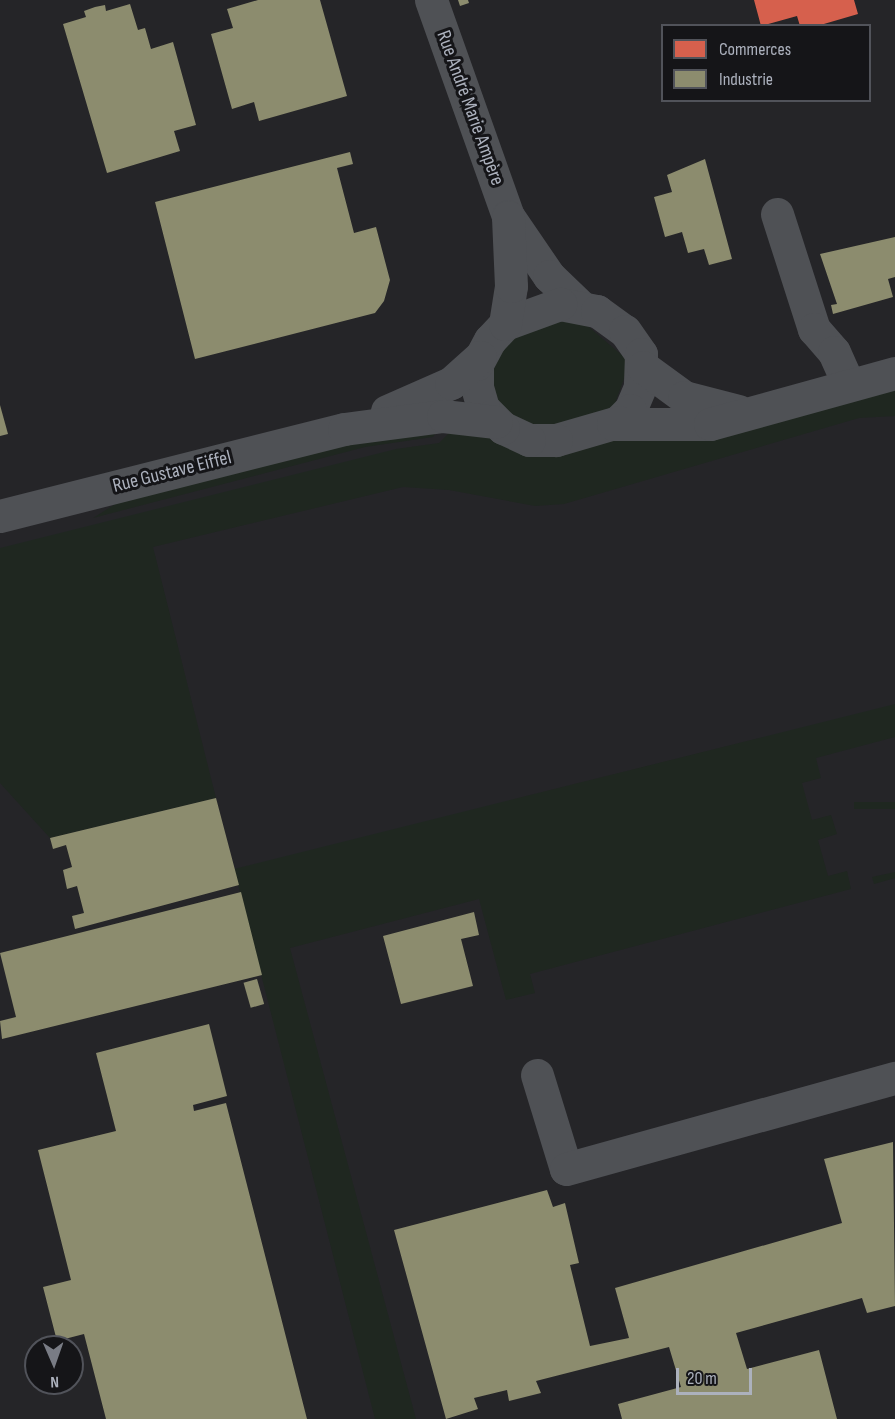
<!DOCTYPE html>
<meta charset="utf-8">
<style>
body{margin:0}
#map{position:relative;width:895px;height:1419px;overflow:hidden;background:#1b1b1c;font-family:"Sofia Sans Condensed",sans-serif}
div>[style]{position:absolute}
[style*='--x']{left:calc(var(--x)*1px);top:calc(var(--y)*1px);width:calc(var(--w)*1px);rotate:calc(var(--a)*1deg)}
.built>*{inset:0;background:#252528}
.green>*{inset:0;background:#1f2720;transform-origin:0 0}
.shops>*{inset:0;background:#d6604d}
.industry>*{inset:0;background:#8c8c6e;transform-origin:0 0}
.minor>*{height:33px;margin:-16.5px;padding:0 16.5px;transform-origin:16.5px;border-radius:16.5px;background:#4f5155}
span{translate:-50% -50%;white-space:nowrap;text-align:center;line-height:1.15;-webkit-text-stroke:6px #151518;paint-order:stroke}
.street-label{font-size:20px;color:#acb1bd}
.legend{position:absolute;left:661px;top:24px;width:210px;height:78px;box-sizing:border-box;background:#151518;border:2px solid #51535a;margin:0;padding:8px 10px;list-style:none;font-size:18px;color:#acb1bd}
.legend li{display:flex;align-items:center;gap:12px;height:30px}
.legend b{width:30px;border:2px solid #51535a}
.north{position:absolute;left:24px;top:1335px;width:60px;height:60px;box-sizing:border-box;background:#151518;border:2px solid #51535a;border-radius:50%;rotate:178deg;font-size:16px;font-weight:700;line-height:24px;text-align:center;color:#acb1bd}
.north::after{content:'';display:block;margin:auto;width:21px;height:27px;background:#797c85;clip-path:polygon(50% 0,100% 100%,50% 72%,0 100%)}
.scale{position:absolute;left:676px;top:1368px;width:76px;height:27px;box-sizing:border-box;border:3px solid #acb1bd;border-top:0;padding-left:8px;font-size:18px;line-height:21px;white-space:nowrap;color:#acb1bd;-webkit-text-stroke:4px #151518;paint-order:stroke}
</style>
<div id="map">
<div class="built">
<div style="clip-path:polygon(evenodd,0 0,895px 0,895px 1419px,0 1419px,0 0,662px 26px,870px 26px,870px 100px,662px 100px,662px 26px,0 0,36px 1347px,72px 1347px,72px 1383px,36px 1383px,36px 1347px)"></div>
</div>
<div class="green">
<div style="clip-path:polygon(576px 316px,630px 362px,613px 409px,555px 428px,513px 423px,489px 386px,498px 346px,504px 338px)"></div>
<div style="clip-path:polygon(895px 385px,895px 416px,859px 418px,564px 504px,535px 506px,449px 490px,403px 487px,153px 547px,216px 798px,50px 838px,0 783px,0 548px,396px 449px,439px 443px,453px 429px,621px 435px)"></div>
<div style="clip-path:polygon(438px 430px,433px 437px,365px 447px,93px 518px,125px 498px,366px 434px)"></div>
<div style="clip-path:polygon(895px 704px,895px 737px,816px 758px,821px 778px,802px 783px,812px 820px,831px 815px,837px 834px,818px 840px,828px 876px,847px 871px,851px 889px,530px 974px,535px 993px,506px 1000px,479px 899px,290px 948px,416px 1419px,375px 1419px,234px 869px)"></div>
<div style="left:895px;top:802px;width:7px;height:41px;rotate:90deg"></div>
<div style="clip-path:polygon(895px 872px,895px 878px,874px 884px,872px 877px)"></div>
</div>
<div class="shops">
<div style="clip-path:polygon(754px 0,854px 0,858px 14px,817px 26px,800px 26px,797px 16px,761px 26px)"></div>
</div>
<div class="industry">
<div style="clip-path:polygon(258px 0,320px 0,347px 96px,259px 121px,254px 102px,232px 109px,211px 34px,233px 28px,227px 9px)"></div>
<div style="clip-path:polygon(458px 0,468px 0,469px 3px,460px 6px)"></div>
<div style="clip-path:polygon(130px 4px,138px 30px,145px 28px,151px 49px,173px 42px,196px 125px,174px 131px,180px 151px,107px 173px,63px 24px,86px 17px,84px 11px,95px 7px,105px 5px,106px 11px)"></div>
<div style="clip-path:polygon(350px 152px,353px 164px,337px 168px,354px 233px,376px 227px,390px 280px,384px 301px,375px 313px,195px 359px,155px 202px)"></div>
<div style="clip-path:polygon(705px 159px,732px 259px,709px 265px,704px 249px,688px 253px,682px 232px,665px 237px,654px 197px,672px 192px,667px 175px)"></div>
<div style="clip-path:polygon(895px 237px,895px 277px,888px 279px,893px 297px,833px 314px,831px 305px,837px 304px,820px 254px)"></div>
<div style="clip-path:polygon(0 405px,8px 434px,0 436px)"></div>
<div style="clip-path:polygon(216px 798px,239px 885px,75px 929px,72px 916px,84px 913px,77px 886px,67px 889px,63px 870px,72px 867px,66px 845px,53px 849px,50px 838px)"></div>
<div style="clip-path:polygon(241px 892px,262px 975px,2px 1039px,0 1021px,16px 1017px,0 953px)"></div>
<div style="clip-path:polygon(474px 912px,479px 935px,461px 939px,473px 986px,401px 1004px,383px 936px)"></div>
<div style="left:257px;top:979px;width:26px;height:14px;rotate:74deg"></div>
<div style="clip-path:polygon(209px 1024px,227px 1096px,193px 1105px,194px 1111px,226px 1103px,307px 1419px,106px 1419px,84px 1334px,57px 1341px,43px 1287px,71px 1280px,38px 1150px,116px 1131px,96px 1053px)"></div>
<div style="clip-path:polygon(893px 1142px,895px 1306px,867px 1313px,862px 1298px,736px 1333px,747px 1369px,819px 1350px,837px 1419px,622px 1419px,618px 1404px,681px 1387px,669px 1347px,536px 1381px,541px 1393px,509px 1401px,507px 1390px,474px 1398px,478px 1409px,446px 1419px,394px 1230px,547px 1190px,553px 1207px,565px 1203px,579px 1263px,570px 1265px,590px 1346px,629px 1338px,615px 1288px,842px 1223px,824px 1159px)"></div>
</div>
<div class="minor">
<div style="--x:431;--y:0;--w:229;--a:70.4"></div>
<div style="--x:508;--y:216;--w:73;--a:55.7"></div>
<div style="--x:549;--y:276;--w:42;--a:44"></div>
<div style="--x:777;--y:214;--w:121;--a:72.2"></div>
<div style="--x:814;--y:329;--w:30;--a:49"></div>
<div style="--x:834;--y:352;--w:34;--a:66"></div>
<div style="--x:560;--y:304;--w:38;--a:11"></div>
<div style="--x:597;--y:311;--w:34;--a:36"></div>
<div style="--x:625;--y:331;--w:28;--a:55"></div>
<div style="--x:641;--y:354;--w:33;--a:92"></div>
<div style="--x:640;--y:387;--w:25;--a:113"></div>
<div style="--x:630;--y:410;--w:17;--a:135"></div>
<div style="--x:618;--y:422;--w:65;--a:163.8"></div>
<div style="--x:556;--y:440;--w:27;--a:180"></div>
<div style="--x:529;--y:440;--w:29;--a:-155"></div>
<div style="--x:503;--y:428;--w:28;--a:-135"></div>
<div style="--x:483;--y:408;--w:22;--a:-106"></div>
<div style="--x:477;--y:387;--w:23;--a:-90"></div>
<div style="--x:477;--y:364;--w:27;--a:-62"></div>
<div style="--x:490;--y:340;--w:22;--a:-47"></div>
<div style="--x:505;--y:324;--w:59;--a:-20"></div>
<div style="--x:505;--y:324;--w:38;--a:-81"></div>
<div style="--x:511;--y:286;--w:69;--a:-92.5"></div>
<div style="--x:643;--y:367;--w:51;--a:36.2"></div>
<div style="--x:684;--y:397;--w:56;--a:14.5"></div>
<div style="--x:387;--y:411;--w:70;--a:-23.6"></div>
<div style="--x:451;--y:383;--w:39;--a:-42"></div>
<div style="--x:613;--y:424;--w:97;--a:0"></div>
<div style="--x:710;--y:424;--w:192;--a:-15.4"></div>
<div style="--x:0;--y:516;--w:355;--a:-14.2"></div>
<div style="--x:344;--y:429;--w:100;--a:-7.5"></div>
<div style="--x:443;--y:416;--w:53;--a:6.5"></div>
<div style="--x:537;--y:1075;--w:98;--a:72.9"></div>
<div style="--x:566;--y:1169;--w:341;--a:-15.5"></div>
</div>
<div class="street-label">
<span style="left:470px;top:108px;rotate:70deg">Rue André Marie Ampère</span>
<span style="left:172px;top:472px;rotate:-14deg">Rue Gustave Eiffel</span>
</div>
<ul class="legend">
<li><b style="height:16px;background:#d6604d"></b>Commerces</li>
<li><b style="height:16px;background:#8c8c6e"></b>Industrie</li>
</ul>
<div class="north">N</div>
<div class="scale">20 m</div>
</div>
